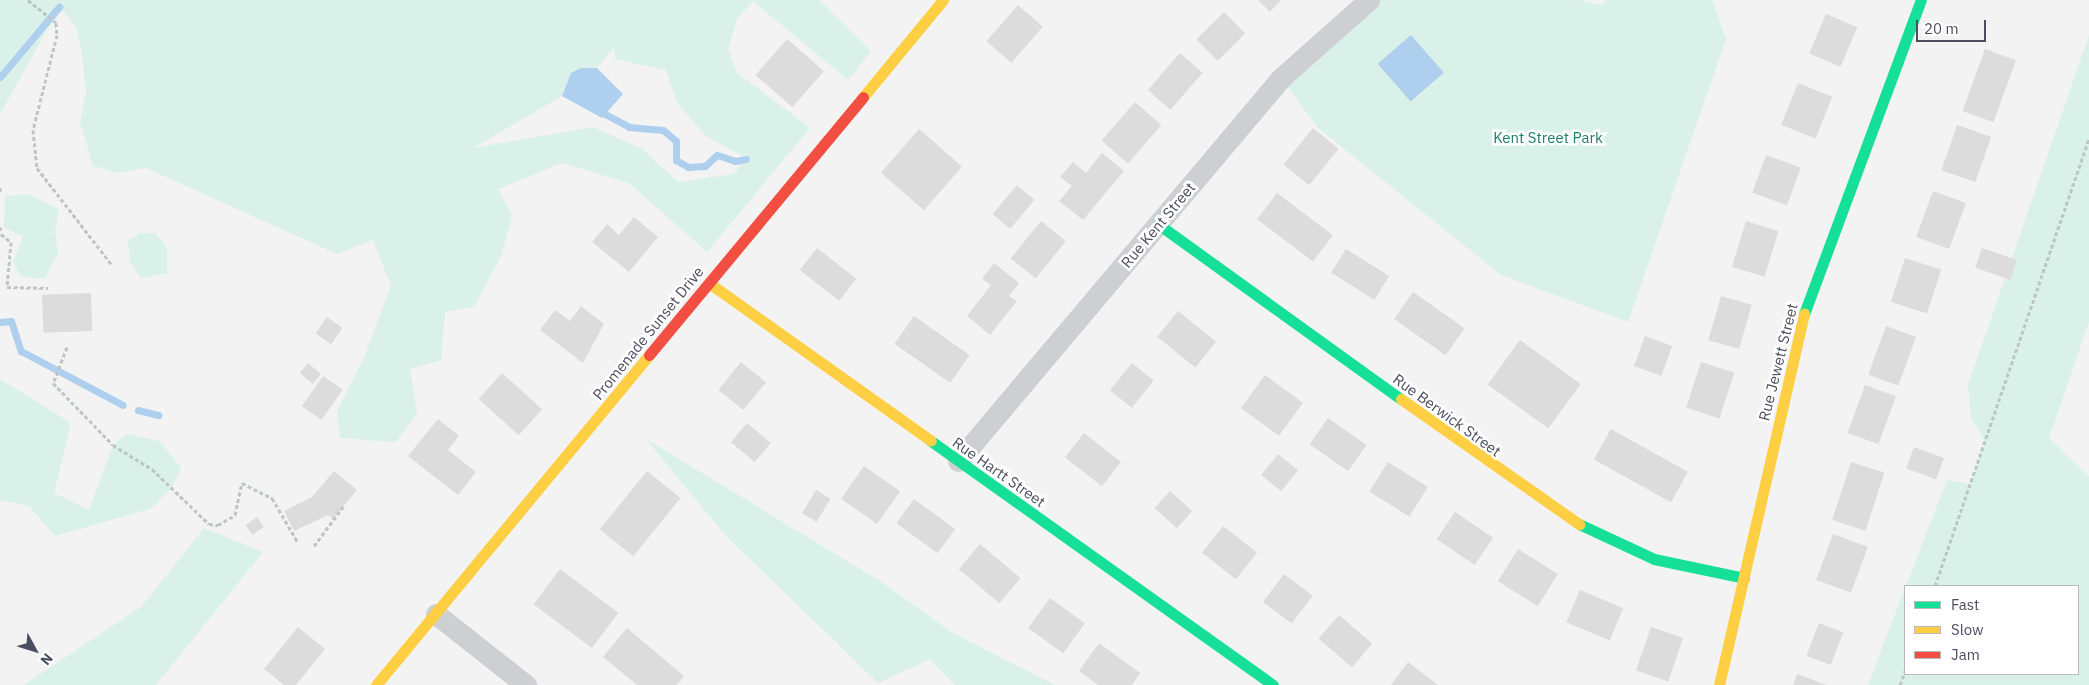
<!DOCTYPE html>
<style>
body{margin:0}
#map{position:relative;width:2089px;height:685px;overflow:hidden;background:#f3f3f3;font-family:"IBM Plex Sans",sans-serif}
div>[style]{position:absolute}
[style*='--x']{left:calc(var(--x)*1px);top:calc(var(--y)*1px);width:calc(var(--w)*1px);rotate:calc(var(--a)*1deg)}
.green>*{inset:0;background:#d9f1e9}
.water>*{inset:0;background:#aecfed;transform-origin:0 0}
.stream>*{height:7px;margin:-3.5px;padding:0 3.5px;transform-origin:3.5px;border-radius:3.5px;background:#aecfed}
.building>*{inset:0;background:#dcdcdd;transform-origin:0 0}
.path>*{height:3px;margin-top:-1.5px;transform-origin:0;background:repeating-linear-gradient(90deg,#bbc6c5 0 4px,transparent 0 6.5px)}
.street>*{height:21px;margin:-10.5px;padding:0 10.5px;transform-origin:10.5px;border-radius:10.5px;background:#cecfd3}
.fast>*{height:11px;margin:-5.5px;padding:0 5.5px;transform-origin:5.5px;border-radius:5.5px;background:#16e098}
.slow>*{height:11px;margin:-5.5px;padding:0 5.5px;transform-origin:5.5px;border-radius:5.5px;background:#ffcf43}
.jam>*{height:11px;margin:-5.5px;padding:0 5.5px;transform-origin:5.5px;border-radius:5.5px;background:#f24e42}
span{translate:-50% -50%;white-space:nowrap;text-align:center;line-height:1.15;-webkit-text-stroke:5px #fff;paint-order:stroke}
.park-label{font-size:15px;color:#1b8068}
.street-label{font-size:15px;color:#4a4f5f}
.legend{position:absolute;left:1904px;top:585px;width:175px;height:90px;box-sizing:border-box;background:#fff;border:1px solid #b7b9bf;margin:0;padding:6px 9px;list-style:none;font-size:15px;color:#4a4f5f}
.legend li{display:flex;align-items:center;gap:10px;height:25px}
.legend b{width:25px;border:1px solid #b7b9bf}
.north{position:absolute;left:10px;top:625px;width:50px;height:50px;-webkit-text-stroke:4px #fff;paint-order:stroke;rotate:129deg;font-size:14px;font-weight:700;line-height:20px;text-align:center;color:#4a4f5f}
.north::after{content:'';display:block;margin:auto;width:18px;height:22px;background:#4a4f5f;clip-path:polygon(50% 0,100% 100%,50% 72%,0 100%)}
.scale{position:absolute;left:1916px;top:20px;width:70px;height:22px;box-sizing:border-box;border:2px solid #4a4f5f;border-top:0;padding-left:6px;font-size:15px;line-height:18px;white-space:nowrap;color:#4a4f5f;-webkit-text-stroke:4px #fff;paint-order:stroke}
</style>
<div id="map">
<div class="green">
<div style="clip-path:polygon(evenodd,0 0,819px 0,871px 51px,848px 80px,753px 1px,737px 19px,728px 49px,737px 73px,810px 128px,707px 252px,629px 183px,562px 163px,498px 189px,512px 215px,502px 254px,474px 307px,445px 312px,441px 360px,410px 369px,417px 414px,396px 442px,340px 438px,337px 411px,364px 358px,391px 286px,373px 240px,337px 254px,146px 168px,118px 173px,93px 166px,80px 122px,86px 92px,82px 53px,76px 27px,60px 7px,0 114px,0 0,614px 47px,615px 59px,666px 70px,677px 103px,706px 136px,746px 158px,734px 174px,678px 182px,642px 149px,593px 127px,473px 148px,562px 96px,571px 73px,597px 68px,614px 47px)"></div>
<div style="clip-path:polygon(1369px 0,1578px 0,1601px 5px,1606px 0,1712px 0,1726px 39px,1628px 322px,1501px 275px,1318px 128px,1281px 78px)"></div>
<div style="clip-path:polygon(2089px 35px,2089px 322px,2049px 438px,2089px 477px,2089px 685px,1868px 685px,1905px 588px,1905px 674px,2078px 674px,2078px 586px,1906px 586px,1947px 480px,1970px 484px,1985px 442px,1971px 417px,1968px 385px)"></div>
<div style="clip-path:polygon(29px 194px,59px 210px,55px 231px,58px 252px,45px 279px,21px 277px,13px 262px,23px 236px,4px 228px,5px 196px)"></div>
<div style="clip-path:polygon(140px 233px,156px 233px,167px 248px,167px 273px,141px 278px,130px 262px,128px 241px)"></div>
<div style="clip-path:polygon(0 379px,71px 423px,54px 493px,89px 510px,113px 445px,126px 434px,159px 441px,181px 467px,172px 488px,150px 509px,55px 536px,29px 506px,0 500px)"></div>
<div style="clip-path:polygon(646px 439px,880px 581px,953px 633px,1055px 685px,955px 685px,930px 659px,878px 683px,726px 536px)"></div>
<div style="clip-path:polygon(204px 528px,263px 552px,156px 685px,24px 685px,141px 607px)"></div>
</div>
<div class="water">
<div style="left:1411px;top:35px;width:50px;height:44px;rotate:49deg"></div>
<div style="clip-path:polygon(581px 68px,597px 68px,623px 94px,602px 118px,562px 96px,571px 73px)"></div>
</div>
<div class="stream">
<div style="--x:0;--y:77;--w:92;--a:-49.9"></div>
<div style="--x:605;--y:114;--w:27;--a:28"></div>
<div style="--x:629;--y:127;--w:34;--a:5"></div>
<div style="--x:663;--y:130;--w:17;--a:40"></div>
<div style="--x:676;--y:141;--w:19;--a:90"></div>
<div style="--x:676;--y:160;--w:14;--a:30"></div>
<div style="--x:688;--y:167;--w:17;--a:-3"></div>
<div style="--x:705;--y:166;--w:16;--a:-43"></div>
<div style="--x:717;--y:155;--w:19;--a:18"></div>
<div style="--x:735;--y:161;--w:11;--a:-10"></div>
<div style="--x:0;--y:322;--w:11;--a:-5"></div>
<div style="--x:11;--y:321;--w:32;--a:72"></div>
<div style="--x:21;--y:351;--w:115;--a:27.9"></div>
<div style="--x:138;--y:410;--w:21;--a:14"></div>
</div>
<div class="building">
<div style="clip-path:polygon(1258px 0,1281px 0,1270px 12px)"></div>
<div style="left:1018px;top:5px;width:33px;height:48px;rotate:41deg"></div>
<div style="left:1224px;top:12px;width:30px;height:39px;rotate:45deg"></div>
<div style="left:1826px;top:14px;width:34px;height:43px;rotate:23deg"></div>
<div style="left:787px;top:39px;width:49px;height:48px;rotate:41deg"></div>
<div style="left:1985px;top:49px;width:33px;height:66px;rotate:20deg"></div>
<div style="left:1180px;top:53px;width:30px;height:49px;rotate:41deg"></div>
<div style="left:1798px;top:83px;width:37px;height:45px;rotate:22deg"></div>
<div style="left:1135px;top:102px;width:35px;height:51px;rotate:41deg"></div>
<div style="left:1957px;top:125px;width:36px;height:48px;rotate:19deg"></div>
<div style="left:1313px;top:128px;width:33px;height:47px;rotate:39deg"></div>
<div style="left:919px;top:129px;width:57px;height:58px;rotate:41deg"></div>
<div style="clip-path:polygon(1102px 153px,1124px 171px,1083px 220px,1059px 201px,1072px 186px,1060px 177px,1073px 162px,1086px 173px)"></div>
<div style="left:1766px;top:155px;width:37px;height:40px;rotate:20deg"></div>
<div style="left:1017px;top:185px;width:23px;height:38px;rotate:40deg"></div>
<div style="left:1933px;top:191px;width:35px;height:49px;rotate:20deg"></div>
<div style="left:1277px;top:193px;width:70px;height:33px;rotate:37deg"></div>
<div style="clip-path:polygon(634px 217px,658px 237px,629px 272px,592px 242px,607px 224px,619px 235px)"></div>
<div style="left:1041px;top:221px;width:32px;height:48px;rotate:39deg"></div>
<div style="left:1746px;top:221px;width:34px;height:48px;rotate:17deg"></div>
<div style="left:817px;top:248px;width:50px;height:28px;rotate:38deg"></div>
<div style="left:1982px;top:248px;width:37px;height:21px;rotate:19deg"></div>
<div style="left:1346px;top:249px;width:51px;height:28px;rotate:32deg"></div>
<div style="left:1905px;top:258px;width:38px;height:46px;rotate:18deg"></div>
<div style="clip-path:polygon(994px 263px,1019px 283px,1009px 296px,1017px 301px,990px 335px,967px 316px,991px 285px,982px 279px)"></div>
<div style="left:1413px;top:292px;width:63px;height:33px;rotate:35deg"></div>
<div style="left:91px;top:293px;width:38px;height:49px;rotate:88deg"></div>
<div style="left:1721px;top:296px;width:32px;height:46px;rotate:16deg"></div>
<div style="clip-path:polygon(581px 306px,604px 324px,583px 363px,540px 330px,555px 310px,570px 321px)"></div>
<div style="left:1178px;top:311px;width:49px;height:33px;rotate:39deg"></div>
<div style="left:914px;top:316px;width:68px;height:34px;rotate:35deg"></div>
<div style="left:327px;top:317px;width:19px;height:20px;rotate:35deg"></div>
<div style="left:1886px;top:326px;width:32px;height:52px;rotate:20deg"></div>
<div style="left:1645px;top:336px;width:29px;height:32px;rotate:20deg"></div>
<div style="left:1520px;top:340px;width:75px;height:55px;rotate:36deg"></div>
<div style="left:741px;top:362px;width:32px;height:36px;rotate:39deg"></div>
<div style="left:1701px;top:362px;width:35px;height:48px;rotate:18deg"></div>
<div style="left:308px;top:363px;width:17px;height:13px;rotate:40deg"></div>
<div style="left:1132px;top:363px;width:28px;height:35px;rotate:39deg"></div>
<div style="left:502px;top:373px;width:54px;height:35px;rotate:42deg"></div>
<div style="left:1265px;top:375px;width:47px;height:41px;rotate:36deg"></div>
<div style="left:323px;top:376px;width:24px;height:37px;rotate:35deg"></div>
<div style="left:1865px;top:385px;width:33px;height:51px;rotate:20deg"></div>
<div style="left:1328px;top:418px;width:47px;height:32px;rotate:35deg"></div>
<div style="clip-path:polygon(438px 419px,459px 436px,448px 450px,476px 472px,458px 495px,408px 456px)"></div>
<div style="left:747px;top:423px;width:31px;height:25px;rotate:40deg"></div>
<div style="left:1611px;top:429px;width:88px;height:35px;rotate:29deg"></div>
<div style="left:1084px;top:433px;width:47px;height:31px;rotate:38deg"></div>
<div style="left:1914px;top:447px;width:32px;height:23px;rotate:20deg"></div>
<div style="left:1278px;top:454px;width:26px;height:27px;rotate:39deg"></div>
<div style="left:1388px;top:462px;width:47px;height:35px;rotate:32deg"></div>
<div style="left:1851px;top:462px;width:35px;height:61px;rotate:18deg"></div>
<div style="left:864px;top:466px;width:44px;height:40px;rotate:35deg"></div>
<div style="clip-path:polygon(334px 471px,357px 490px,333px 519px,328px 515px,294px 531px,284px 511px,312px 497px)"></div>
<div style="left:647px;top:471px;width:43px;height:75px;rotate:39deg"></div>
<div style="left:816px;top:490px;width:17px;height:27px;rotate:31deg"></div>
<div style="left:1170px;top:491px;width:30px;height:23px;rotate:42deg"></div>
<div style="left:914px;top:499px;width:51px;height:30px;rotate:36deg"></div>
<div style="left:1455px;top:512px;width:46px;height:33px;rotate:34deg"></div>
<div style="left:257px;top:517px;width:12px;height:14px;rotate:55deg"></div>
<div style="left:1223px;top:526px;width:43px;height:34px;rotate:38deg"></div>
<div style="left:1833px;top:534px;width:37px;height:49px;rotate:20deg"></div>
<div style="left:980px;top:544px;width:53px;height:33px;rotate:40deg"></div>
<div style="left:1518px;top:549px;width:47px;height:38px;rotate:32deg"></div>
<div style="left:560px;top:569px;width:73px;height:44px;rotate:37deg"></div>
<div style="left:1284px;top:574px;width:36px;height:35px;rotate:37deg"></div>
<div style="left:1580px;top:590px;width:47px;height:35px;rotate:23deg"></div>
<div style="left:1050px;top:598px;width:43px;height:37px;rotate:36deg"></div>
<div style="left:1339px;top:615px;width:44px;height:31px;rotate:41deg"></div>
<div style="left:1819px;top:623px;width:26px;height:35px;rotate:21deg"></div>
<div style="clip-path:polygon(298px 627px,325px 649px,296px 685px,284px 685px,264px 669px)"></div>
<div style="left:1651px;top:627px;width:34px;height:46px;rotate:19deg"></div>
<div style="clip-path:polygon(627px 628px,684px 676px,677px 685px,637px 685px,603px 657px)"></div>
<div style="clip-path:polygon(1099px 643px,1140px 673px,1132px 685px,1098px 685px,1079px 671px)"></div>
<div style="clip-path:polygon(1408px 662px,1438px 685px,1391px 685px)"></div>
<div style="clip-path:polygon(1797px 674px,1827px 685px,1793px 685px)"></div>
</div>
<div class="path">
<div style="--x:28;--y:0;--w:36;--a:39"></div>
<div style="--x:56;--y:23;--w:12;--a:85"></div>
<div style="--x:57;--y:35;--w:98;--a:104.2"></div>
<div style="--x:33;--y:130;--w:38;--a:84"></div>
<div style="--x:37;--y:168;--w:123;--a:52.3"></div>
<div style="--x:0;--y:192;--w:5;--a:-90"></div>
<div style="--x:0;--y:227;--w:7;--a:82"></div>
<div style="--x:1;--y:234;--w:13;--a:39"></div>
<div style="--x:11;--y:242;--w:45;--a:95.1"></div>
<div style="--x:7;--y:287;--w:41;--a:1.4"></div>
<div style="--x:67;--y:347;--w:39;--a:111"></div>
<div style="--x:53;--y:383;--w:86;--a:45.9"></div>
<div style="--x:113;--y:445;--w:46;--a:31.6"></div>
<div style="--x:152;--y:469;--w:79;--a:44"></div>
<div style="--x:209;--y:524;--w:9;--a:6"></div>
<div style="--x:218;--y:525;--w:20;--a:-30"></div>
<div style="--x:235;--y:515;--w:33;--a:-78"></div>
<div style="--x:242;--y:483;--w:34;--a:27"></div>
<div style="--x:272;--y:498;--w:50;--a:59.8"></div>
<div style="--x:314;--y:546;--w:49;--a:-53.4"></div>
<div style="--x:1935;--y:586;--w:473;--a:-71"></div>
<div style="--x:1900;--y:685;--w:15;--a:-70"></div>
</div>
<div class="street">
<div style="--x:958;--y:461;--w:501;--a:-49.86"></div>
<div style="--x:1281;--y:78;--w:118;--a:-41.6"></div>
<div style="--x:436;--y:614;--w:115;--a:38.3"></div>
</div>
<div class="fast">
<div style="--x:1158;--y:224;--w:299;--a:35.8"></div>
<div style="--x:1804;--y:314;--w:335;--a:-69.6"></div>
<div style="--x:931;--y:441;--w:420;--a:35.5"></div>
<div style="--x:1579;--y:524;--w:83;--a:25"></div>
<div style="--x:1654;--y:559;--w:92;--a:11.9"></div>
</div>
<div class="slow">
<div style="--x:863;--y:97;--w:126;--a:-50.5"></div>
<div style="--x:709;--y:283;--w:272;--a:35.4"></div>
<div style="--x:1401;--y:399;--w:218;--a:35.1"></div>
<div style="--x:376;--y:685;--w:428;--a:-50.4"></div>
<div style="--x:1719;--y:685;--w:381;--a:-77.1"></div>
</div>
<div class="jam">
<div style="--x:649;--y:355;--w:335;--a:-50.3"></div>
</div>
<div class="park-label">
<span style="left:1548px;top:138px">Kent Street Park</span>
</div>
<div class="street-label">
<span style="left:1158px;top:225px;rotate:-50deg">Rue Kent Street</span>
<span style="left:648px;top:333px;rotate:-51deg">Promenade Sunset Drive</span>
<span style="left:1778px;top:362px;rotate:-76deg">Rue Jewett Street</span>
<span style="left:1447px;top:415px;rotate:36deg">Rue Berwick Street</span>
<span style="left:999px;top:472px;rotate:35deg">Rue Hartt Street</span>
</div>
<ul class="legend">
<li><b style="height:6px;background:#16e098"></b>Fast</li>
<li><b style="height:6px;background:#ffcf43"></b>Slow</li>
<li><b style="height:6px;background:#f24e42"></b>Jam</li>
</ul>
<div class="north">N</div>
<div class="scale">20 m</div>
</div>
